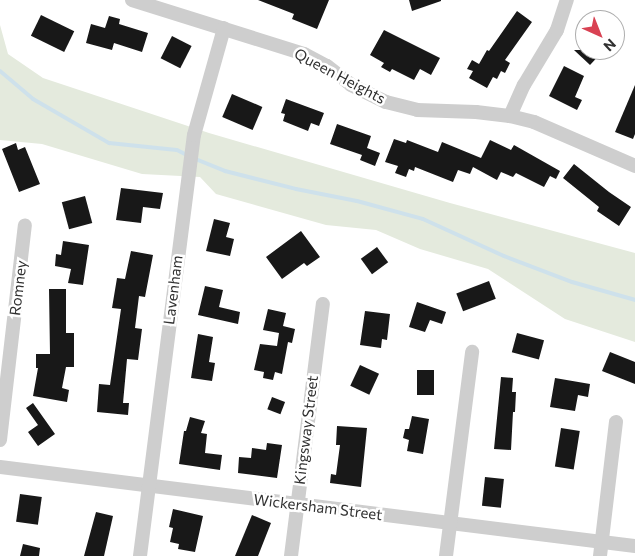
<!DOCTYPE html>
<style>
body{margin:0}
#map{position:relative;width:635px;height:556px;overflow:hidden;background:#fff;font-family:Commissioner,sans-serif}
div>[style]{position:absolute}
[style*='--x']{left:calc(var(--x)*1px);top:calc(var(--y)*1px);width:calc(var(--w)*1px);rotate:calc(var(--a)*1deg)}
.green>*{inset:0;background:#e4eadd}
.stream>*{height:4px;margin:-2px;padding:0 2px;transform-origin:2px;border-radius:2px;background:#cee1eb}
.building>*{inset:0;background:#181818;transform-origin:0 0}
.minor>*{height:14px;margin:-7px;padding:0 7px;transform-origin:7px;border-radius:7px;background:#cecece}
span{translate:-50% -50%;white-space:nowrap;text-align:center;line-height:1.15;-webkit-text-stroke:5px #fff;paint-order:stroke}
.street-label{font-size:15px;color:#313131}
.north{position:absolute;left:575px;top:10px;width:50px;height:50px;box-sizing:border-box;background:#fff;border:1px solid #adadad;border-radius:50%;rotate:136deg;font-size:14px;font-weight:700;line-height:20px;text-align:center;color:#313131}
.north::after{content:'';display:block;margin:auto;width:18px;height:22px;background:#d94253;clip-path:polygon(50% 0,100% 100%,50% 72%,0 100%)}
</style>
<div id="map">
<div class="green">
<div style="clip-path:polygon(0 25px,8px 54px,43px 78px,209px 133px,450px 203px,635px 253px,635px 342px,565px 319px,488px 269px,420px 249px,376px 230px,326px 225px,216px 194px,200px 177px,142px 174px,42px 144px,0 140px)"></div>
</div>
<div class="stream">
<div style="--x:0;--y:71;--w:43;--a:40.3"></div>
<div style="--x:33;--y:99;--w:88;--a:30.1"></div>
<div style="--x:109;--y:143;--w:68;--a:5.9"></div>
<div style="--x:177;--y:150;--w:11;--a:27"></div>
<div style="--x:193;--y:158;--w:35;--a:22"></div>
<div style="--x:225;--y:171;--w:73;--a:14.2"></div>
<div style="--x:296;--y:189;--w:62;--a:11.1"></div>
<div style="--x:357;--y:201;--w:68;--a:15.3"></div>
<div style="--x:423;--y:219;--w:89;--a:24.6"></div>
<div style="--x:504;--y:256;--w:73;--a:20.9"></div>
<div style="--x:572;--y:282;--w:66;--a:15.9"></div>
</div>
<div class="building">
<div style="clip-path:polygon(258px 0,329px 0,317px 29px,292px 19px,294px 14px)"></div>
<div style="clip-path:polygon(409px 0,441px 0,441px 1px,412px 11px)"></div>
<div style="clip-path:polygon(517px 11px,532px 22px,505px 60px,510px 63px,505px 73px,501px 71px,497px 79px,493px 77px,487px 88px,469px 78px,473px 71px,467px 69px,472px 60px,479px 64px,487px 50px,489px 51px)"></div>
<div style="left:41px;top:15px;width:37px;height:23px;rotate:26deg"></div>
<div style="clip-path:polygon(109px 16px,120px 19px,119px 24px,148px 33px,142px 52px,114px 43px,112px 50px,86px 43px,91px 24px,105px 28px)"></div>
<div style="clip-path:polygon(384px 30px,440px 58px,431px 75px,420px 69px,414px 80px,392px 69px,390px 72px,381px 67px,384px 63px,370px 55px)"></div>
<div style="left:172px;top:36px;width:22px;height:25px;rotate:27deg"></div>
<div style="clip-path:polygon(574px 50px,604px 50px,590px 65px)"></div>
<div style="clip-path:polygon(564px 66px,584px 76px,575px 97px,582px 100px,577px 110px,549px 96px)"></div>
<div style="clip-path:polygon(635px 85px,635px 134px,633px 139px,615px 132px)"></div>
<div style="left:232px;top:94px;width:33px;height:25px;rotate:23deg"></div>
<div style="clip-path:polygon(286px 99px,324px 113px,319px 126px,311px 123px,308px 131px,283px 121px,285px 114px,281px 113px)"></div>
<div style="clip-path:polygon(337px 124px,371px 136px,367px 148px,380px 153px,375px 166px,360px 160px,362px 155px,330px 144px)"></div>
<div style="clip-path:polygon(394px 139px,406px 143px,407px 140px,438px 152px,442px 142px,481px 158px,490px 140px,511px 150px,514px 145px,560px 171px,556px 179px,550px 176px,544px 187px,516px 173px,513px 177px,501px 172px,497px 180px,473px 167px,470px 174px,458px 170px,453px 182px,415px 167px,414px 171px,409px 169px,406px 177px,395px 173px,398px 166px,385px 162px)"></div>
<div style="clip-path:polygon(16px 143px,18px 150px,25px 147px,40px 184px,19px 192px,2px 149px)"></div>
<div style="clip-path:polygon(574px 164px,609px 192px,631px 207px,619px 226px,597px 211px,599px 207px,563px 178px)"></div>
<div style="clip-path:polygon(121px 188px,163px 193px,160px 209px,143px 207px,141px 223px,116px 220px)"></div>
<div style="left:85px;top:196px;width:28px;height:24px;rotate:75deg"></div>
<div style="clip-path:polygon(214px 219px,230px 223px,226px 237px,234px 239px,230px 256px,206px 251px)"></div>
<div style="clip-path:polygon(301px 231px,320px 257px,307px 266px,304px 263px,282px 279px,266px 257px)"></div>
<div style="clip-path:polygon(63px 241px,89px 245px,83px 285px,68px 283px,71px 269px,55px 266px,56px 254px,61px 255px)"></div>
<div style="left:377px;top:247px;width:19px;height:20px;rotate:54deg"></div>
<div style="clip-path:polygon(131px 251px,153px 255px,145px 297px,139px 296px,135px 328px,142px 329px,138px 360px,127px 359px,123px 403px,129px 403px,128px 415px,97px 412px,99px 384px,110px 385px,121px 309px,112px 308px,117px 278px,125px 279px)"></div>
<div style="left:489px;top:281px;width:19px;height:35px;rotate:69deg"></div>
<div style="clip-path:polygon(205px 286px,223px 290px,219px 307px,240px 312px,238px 324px,198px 315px)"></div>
<div style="clip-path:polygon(49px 289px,66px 289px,66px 333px,74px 333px,74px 367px,66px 367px,62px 388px,69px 390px,67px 402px,33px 396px,38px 368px,36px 368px,36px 354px,50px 354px)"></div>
<div style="clip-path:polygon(417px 302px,446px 312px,442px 324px,430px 320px,425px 332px,409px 327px)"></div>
<div style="clip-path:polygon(268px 309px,286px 313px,283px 326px,295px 329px,292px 343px,288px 342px,282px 374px,275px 372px,273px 380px,263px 378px,264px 372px,254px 370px,260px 344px,277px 346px,279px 333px,263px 330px)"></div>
<div style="clip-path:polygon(365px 311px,390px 314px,387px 340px,382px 339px,381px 348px,360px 345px)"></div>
<div style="left:517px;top:333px;width:28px;height:20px;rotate:15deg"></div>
<div style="clip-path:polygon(198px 334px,213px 337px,209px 362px,215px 363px,212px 381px,191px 378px)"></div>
<div style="clip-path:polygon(610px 352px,635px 362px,635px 384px,602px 371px)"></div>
<div style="left:360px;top:365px;width:21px;height:23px;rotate:25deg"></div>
<div style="left:417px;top:370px;width:17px;height:25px"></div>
<div style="clip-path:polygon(501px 377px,513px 378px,512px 392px,516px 392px,515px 412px,513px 412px,511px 450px,494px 449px)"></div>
<div style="clip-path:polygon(555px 378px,590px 384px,588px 397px,578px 395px,575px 411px,550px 407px)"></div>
<div style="left:272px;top:397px;width:14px;height:13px;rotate:21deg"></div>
<div style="clip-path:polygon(33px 403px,55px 434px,38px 446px,28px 432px,38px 425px,26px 408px)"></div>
<div style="clip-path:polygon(412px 416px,429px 419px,423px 454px,407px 451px,409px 440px,403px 438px,405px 429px,409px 429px)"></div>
<div style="clip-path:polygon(190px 417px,205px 421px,201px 433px,207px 434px,205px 453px,222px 455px,220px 470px,179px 464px,184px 431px,186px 431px)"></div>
<div style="clip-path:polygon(337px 426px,367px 428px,361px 487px,330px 483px,331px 474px,336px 475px,340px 445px,336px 445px)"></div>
<div style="left:561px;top:428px;width:19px;height:39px;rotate:9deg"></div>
<div style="clip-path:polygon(267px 443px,282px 445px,277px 478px,238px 473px,239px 457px,251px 458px,252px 448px,266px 450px)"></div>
<div style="left:485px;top:477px;width:19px;height:29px;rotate:6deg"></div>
<div style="left:20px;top:494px;width:22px;height:28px;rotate:8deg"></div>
<div style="clip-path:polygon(173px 509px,203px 516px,195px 552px,178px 549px,179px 544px,170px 542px,173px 528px,169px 527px)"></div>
<div style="clip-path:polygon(96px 512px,113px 516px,104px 556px,84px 556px)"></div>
<div style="clip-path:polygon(252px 515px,271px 523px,258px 556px,235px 556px)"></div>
<div style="clip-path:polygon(23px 544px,40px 548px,39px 556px,20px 556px)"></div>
</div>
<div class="minor">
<div style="--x:132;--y:0;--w:180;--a:17.4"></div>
<div style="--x:304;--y:54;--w:26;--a:28"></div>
<div style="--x:327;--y:66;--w:31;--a:38"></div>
<div style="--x:351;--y:85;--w:39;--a:26"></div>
<div style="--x:386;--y:102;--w:32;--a:14"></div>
<div style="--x:417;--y:110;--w:59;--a:1.9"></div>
<div style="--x:476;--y:112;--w:34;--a:7"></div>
<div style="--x:510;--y:116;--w:25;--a:14"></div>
<div style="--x:534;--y:122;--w:110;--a:23.5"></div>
<div style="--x:510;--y:116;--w:34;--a:-66"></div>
<div style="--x:524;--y:85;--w:64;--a:-59"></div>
<div style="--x:557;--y:30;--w:32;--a:-72"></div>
<div style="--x:0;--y:440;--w:216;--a:-83.4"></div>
<div style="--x:0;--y:467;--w:640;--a:7.09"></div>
<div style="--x:140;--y:556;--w:424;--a:-82.7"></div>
<div style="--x:194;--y:135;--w:111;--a:-74.3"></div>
<div style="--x:291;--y:556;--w:254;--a:-82.8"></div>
<div style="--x:446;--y:556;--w:206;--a:-82.7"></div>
<div style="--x:600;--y:556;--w:135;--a:-83.2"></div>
</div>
<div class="street-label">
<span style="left:340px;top:76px;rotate:28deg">Queen Heights</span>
<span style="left:18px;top:288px;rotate:-83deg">Romney</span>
<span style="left:173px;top:290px;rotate:-83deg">Lavenham</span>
<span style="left:306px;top:430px;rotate:-83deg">Kingsway Street</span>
<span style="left:318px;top:507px;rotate:7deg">Wickersham Street</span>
</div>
<div class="north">N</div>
</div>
